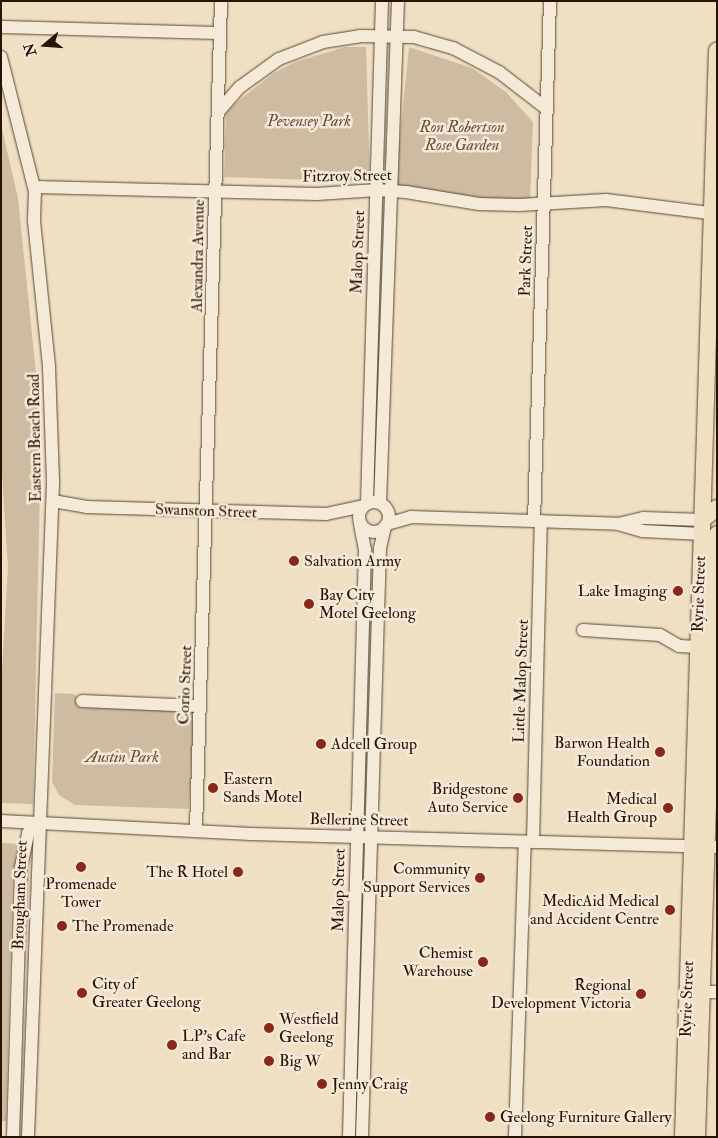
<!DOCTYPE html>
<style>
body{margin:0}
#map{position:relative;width:718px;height:1138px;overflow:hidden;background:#efdfc3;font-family:"IM FELL Double Pica",serif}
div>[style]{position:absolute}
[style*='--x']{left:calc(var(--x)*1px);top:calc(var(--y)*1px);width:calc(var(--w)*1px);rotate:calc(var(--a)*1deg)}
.green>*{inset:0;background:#cdbca2}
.roads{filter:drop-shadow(0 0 1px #5a4631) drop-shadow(0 0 1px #5a4631)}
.minor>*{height:12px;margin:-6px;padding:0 6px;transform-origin:6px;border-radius:6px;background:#f5ead8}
.minor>.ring{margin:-6px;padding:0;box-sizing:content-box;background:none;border:12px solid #f5ead8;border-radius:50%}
.major>*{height:16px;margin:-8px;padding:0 8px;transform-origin:8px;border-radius:8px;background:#efdfc3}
.dots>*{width:14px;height:14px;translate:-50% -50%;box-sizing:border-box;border:2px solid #f5ead8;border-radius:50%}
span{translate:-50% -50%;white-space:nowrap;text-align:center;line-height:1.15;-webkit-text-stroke:5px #f5ead8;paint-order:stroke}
.park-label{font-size:16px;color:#624e39;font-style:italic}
.street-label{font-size:16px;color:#281300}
.poi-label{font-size:16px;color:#281300}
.left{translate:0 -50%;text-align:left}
.right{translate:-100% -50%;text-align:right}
.frame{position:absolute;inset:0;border:2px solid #281300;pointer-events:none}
.north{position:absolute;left:20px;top:20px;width:50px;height:50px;-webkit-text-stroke:4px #f5ead8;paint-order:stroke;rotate:252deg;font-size:14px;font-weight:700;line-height:20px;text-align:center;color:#281300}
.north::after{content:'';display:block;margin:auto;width:18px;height:22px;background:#281300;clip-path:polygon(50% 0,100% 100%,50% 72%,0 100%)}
</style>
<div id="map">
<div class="green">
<div style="clip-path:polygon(345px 47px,366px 47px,370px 182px,224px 177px,226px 113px,237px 102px,274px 73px,295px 62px)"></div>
<div style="clip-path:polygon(409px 47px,472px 68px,506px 92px,533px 122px,530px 201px,453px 196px,395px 186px)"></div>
<div style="clip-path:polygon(1px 125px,18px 198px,38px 393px,40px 488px,33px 804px,1px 803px,1px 685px,8px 567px,1px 460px)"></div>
<div style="clip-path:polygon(55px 693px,74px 694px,79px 699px,194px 711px,189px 809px,75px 805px,59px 795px,52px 782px)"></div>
<div style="clip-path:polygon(1px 843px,20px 844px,18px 867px,13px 868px,6px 1121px,1px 1121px)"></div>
</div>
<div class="roads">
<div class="minor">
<div style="--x:1;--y:27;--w:219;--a:1.6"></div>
<div style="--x:1;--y:57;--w:138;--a:75.8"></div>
<div style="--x:35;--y:191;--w:30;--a:92"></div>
<div style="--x:34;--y:221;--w:147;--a:84.1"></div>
<div style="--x:49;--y:367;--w:116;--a:88"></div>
<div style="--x:53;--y:483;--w:654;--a:92.19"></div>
<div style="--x:218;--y:112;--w:33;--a:-49"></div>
<div style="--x:240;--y:87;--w:48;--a:-35.7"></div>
<div style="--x:279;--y:59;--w:47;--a:-21.1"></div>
<div style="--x:323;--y:42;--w:37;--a:-9"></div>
<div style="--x:360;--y:36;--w:54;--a:1.1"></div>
<div style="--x:414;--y:37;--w:41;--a:15.8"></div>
<div style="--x:453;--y:48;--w:52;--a:27.6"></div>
<div style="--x:499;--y:72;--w:61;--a:37.6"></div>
<div style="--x:35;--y:187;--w:282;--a:1.4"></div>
<div style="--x:317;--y:194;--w:60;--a:-3.8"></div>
<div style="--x:377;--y:190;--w:29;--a:4"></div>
<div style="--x:406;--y:192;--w:74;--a:9.3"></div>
<div style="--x:479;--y:204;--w:40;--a:1.4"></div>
<div style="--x:519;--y:205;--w:87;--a:-3.3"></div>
<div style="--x:606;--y:200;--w:112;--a:7.2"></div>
<div style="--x:53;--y:501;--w:34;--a:10"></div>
<div style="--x:86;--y:507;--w:240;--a:1.7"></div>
<div style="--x:326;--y:514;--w:38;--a:-12"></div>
<div class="ring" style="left:359px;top:502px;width:18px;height:18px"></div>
<div style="--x:367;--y:503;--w:502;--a:-88.29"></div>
<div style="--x:380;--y:503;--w:502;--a:-87.95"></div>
<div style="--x:534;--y:521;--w:520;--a:-88.24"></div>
<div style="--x:387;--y:524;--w:25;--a:-16"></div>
<div style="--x:411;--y:517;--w:207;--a:1.9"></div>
<div style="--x:618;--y:524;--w:26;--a:16"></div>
<div style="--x:643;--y:531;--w:59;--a:2.9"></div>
<div style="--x:618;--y:524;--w:26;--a:-13"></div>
<div style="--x:643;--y:518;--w:59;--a:1.9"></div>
<div style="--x:583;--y:630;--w:77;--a:3.7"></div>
<div style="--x:660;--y:635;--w:22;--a:30"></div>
<div style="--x:679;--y:646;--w:19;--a:3"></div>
<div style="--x:82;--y:701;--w:116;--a:2.5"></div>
<div style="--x:1;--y:821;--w:250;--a:3"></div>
<div style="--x:251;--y:834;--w:466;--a:1.6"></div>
<div style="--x:196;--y:829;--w:828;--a:-88.27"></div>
<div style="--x:533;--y:842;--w:321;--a:-88.6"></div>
<div style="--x:702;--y:992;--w:15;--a:0"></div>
<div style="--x:13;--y:1137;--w:270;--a:-88.3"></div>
<div style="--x:21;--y:867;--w:35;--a:-78"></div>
<div style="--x:28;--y:833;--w:15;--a:-42"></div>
<div style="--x:349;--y:1137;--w:587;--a:-88.44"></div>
<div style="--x:365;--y:550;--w:26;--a:-101"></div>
<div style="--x:362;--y:1137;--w:589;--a:-88.25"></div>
<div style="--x:380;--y:548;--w:22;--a:-77"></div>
<div style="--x:515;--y:1137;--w:295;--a:-88.1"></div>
</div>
<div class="major">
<div style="--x:702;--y:520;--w:19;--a:-39"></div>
<div style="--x:683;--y:1137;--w:1087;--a:-88.21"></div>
<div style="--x:697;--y:1137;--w:603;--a:-88.1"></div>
</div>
</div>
<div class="dots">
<div style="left:294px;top:561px;background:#8f2418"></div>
<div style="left:678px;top:591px;background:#8f2418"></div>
<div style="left:309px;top:604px;background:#8f2418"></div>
<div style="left:321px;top:744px;background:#8f2418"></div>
<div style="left:660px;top:752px;background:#8f2418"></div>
<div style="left:213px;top:788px;background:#8f2418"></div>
<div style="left:518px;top:798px;background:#8f2418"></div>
<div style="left:668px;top:808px;background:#8f2418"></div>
<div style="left:81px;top:867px;background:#8f2418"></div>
<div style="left:238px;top:872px;background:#8f2418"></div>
<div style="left:480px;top:878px;background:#8f2418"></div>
<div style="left:670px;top:910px;background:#8f2418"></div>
<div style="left:62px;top:926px;background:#8f2418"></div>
<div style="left:483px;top:962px;background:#8f2418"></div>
<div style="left:82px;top:993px;background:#8f2418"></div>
<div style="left:641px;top:994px;background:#8f2418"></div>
<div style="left:269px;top:1028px;background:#8f2418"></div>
<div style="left:172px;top:1045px;background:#8f2418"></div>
<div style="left:269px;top:1061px;background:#8f2418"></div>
<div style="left:322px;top:1084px;background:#8f2418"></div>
<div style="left:490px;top:1117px;background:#8f2418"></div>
</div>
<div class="park-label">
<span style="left:309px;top:121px">Pevensey Park</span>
<span style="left:462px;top:136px">Ron Robertson<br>Rose Garden</span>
<span style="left:122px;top:757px">Austin Park</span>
</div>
<div class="street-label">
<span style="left:347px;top:176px;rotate:-1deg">Fitzroy Street</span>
<span style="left:358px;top:252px;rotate:-88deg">Malop Street</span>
<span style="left:198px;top:256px;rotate:-89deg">Alexandra Avenue</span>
<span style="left:526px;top:261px;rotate:-88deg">Park Street</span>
<span style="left:35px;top:438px;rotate:-91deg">Eastern Beach Road</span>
<span style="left:206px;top:511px;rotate:2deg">Swanston Street</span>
<span style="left:699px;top:594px;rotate:-88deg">Ryrie Street</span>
<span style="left:521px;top:681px;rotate:-88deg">Little Malop Street</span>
<span style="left:185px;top:685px;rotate:-88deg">Corio Street</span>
<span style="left:359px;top:820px;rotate:1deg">Bellerine Street</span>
<span style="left:339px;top:890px;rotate:-89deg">Malop Street</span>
<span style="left:20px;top:895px;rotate:-88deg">Brougham Street</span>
<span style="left:687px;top:999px;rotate:-88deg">Ryrie Street</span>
</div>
<div class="poi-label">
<span class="left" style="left:304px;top:561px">Salvation Army</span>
<span class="right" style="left:667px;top:591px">Lake Imaging</span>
<span class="left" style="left:319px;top:604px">Bay City<br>Motel Geelong</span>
<span class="right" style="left:650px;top:752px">Barwon Health<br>Foundation</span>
<span class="left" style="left:331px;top:744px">Adcell Group</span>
<span class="left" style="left:223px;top:788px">Eastern<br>Sands Motel</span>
<span class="right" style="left:508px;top:798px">Bridgestone<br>Auto Service</span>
<span class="right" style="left:657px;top:808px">Medical<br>Health Group</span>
<span class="right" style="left:470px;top:878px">Community<br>Support Services</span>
<span class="right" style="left:228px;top:872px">The R Hotel</span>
<span style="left:81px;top:893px">Promenade<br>Tower</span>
<span class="right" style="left:659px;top:910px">MedicAid Medical<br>and Accident Centre</span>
<span class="left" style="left:72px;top:926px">The Promenade</span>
<span class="right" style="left:473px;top:962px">Chemist<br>Warehouse</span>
<span class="left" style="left:92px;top:993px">City of<br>Greater Geelong</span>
<span class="right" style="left:631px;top:994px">Regional<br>Development Victoria</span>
<span class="left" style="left:279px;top:1028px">Westfield<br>Geelong</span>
<span class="left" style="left:182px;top:1045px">LP's Cafe<br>and Bar</span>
<span class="left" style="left:279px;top:1061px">Big W</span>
<span class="left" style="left:332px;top:1084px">Jenny Craig</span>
<span class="left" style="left:500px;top:1117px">Geelong Furniture Gallery</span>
</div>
<div class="frame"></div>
<div class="north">N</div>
</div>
